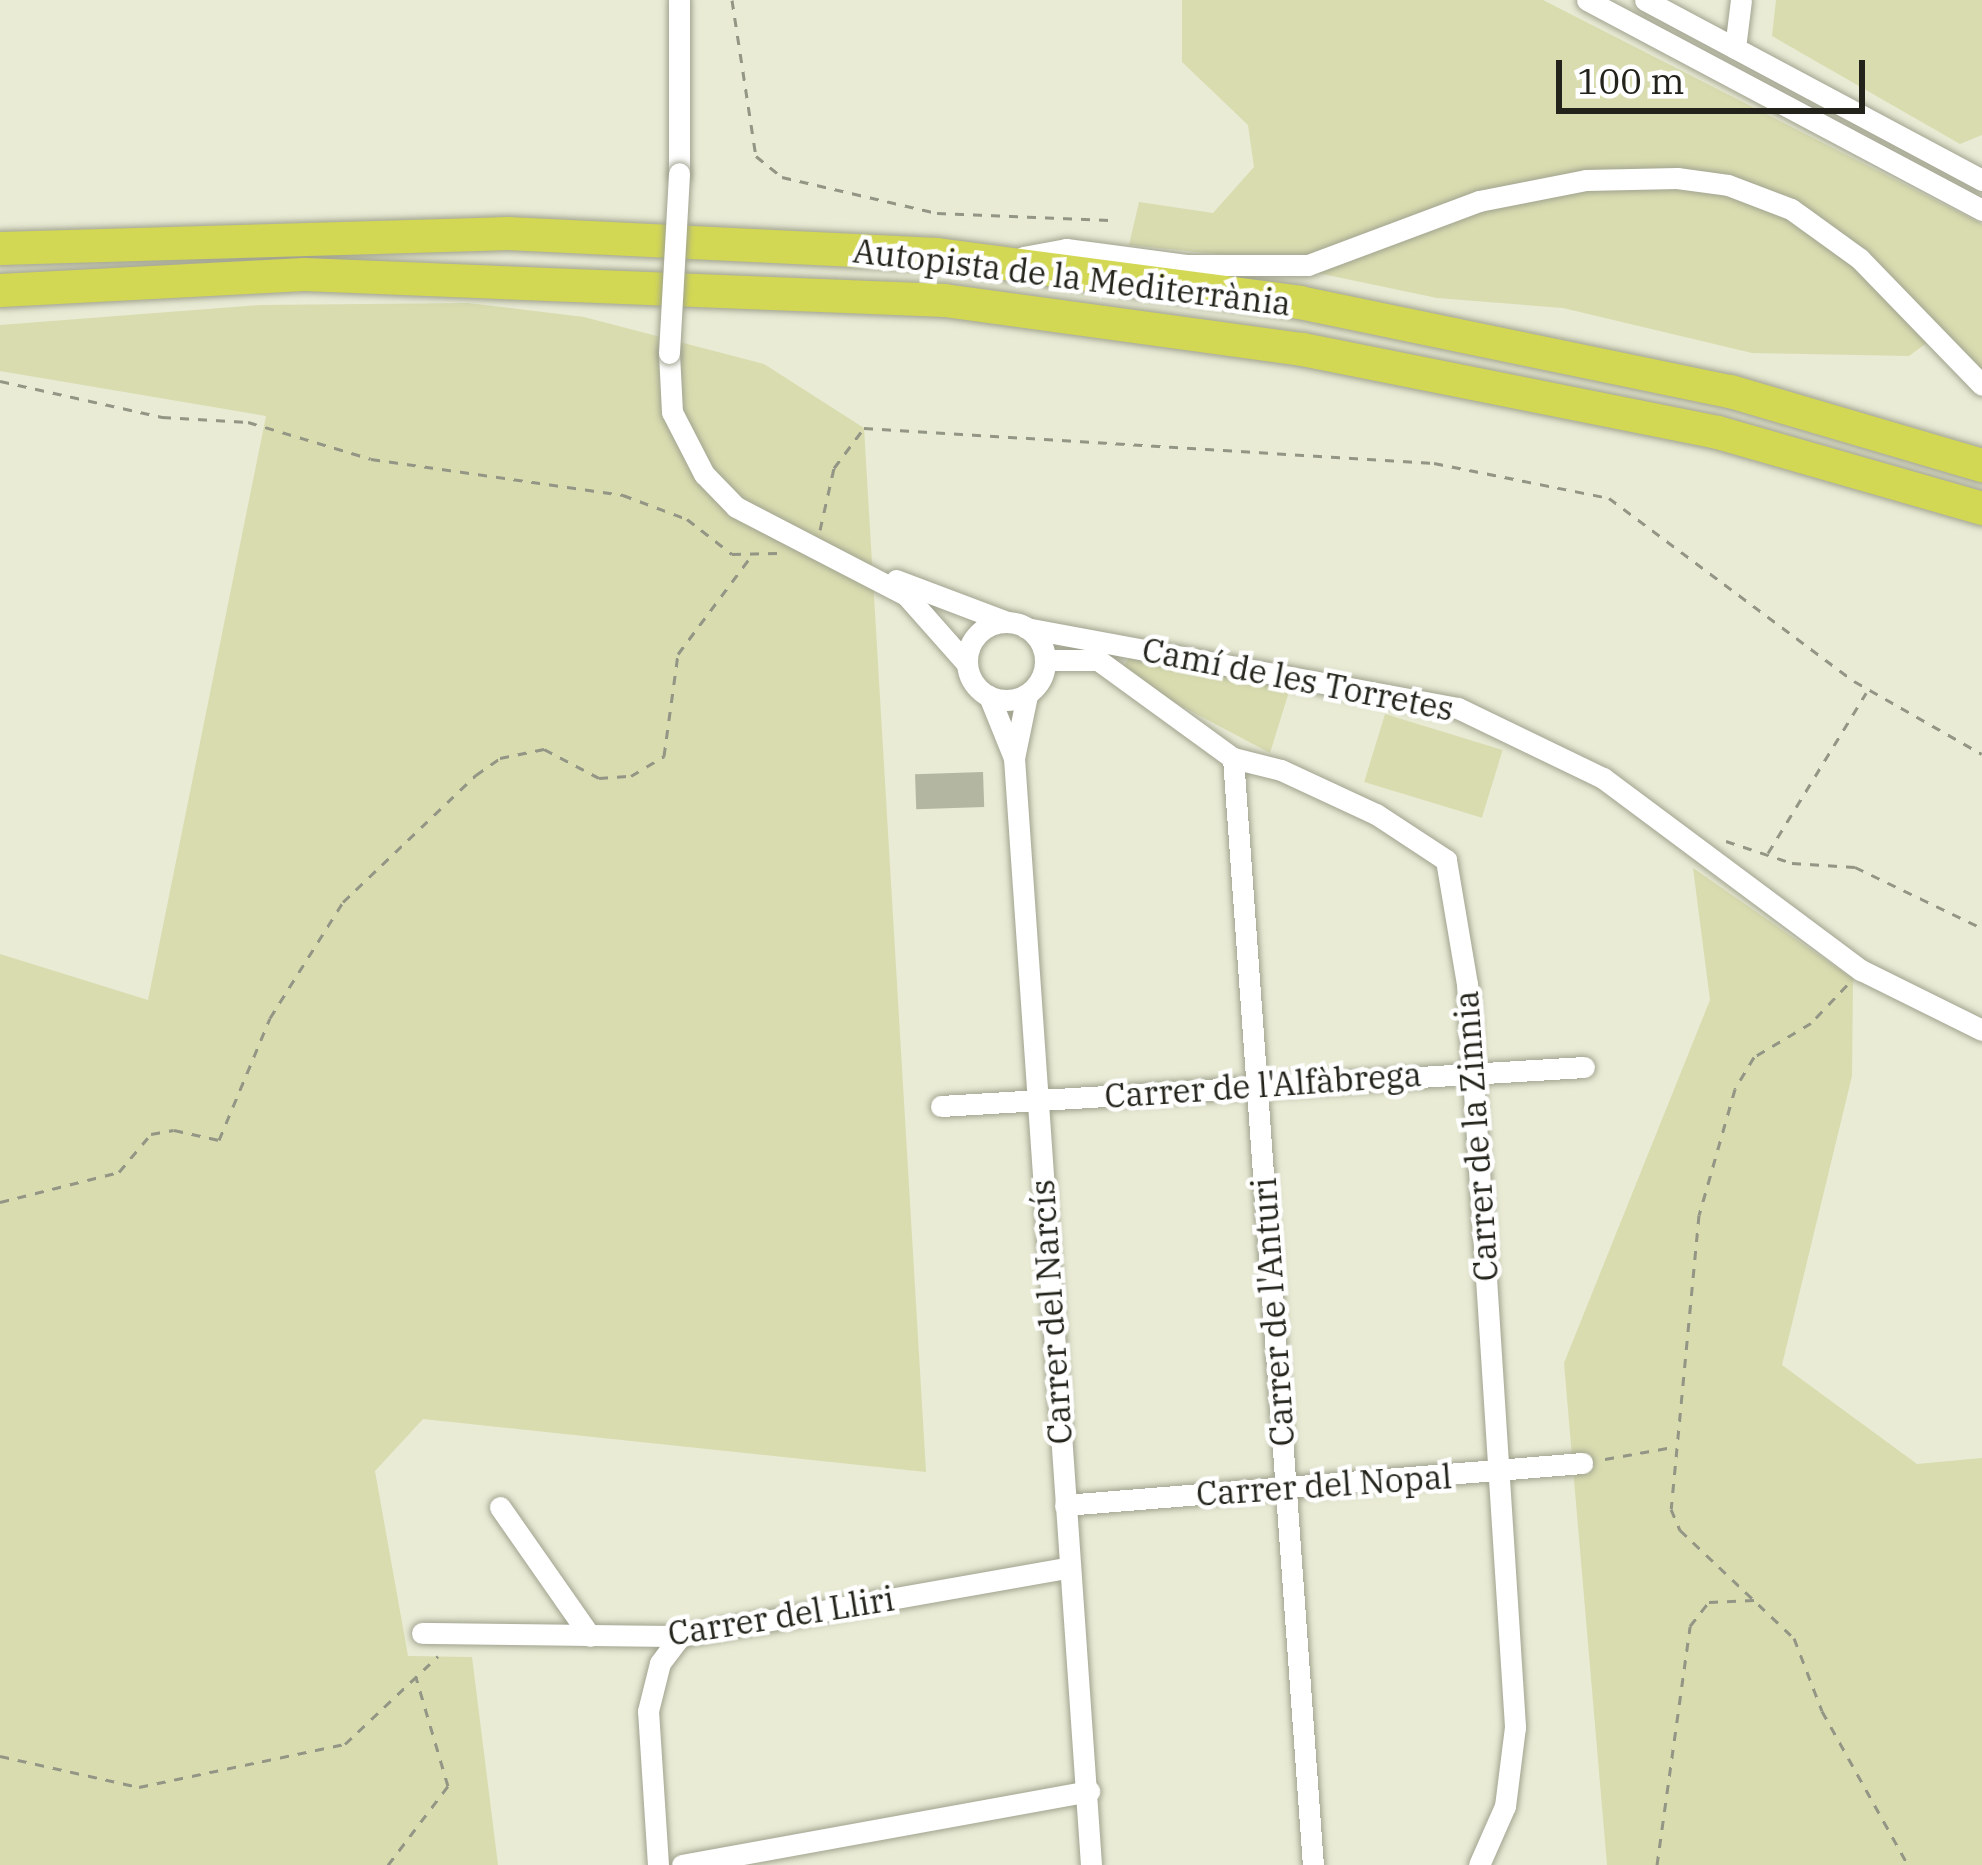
<!DOCTYPE html>
<meta charset="utf-8">
<style>
body{margin:0}
#map{position:relative;width:1982px;height:1865px;overflow:hidden;background:#e9ebd5;font-family:"IBM Plex Serif",serif}
div>[style]{position:absolute}
[style*='--x']{left:calc(var(--x)*1px);top:calc(var(--y)*1px);width:calc(var(--w)*1px);rotate:calc(var(--a)*1deg)}
.green>*{inset:0;background:#d9dcaf;transform-origin:0 0}
.building>*{inset:0;background:#b3b6a0;transform-origin:0 0}
.path>*{height:3px;margin-top:-1.5px;transform-origin:0;background:repeating-linear-gradient(90deg,#939585 0 9px,transparent 0 18px)}
.roads{filter:drop-shadow(0 0 3px #a1a38f) drop-shadow(0 0 3px #a1a38f)}
.minor>*{height:21px;margin:-10.5px;padding:0 10.5px;transform-origin:10.5px;border-radius:10.5px;background:#fff}
.minor>.ring{margin:-10.5px;padding:0;box-sizing:content-box;background:none;border:21px solid #fff;border-radius:50%}
.highway>*{height:33px;margin:-16.5px;padding:0 16.5px;transform-origin:16.5px;border-radius:16.5px;background:#d3d854}
.bridges{filter:drop-shadow(0 0 3px #a1a38f) drop-shadow(0 0 3px #a1a38f)}
.minor-bridge>*{height:21px;margin:-10.5px;padding:0 10.5px;transform-origin:10.5px;border-radius:10.5px;background:#fff}
span{translate:-50% -50%;white-space:nowrap;text-align:center;line-height:1.15;-webkit-text-stroke:9px #fff;paint-order:stroke}
.street-label{font-size:33px;color:#23231b}
.scale{position:absolute;left:1556px;top:60px;width:309px;height:54px;box-sizing:border-box;border:6px solid #23231b;border-top:0;padding-left:15px;font-size:36px;line-height:42px;white-space:nowrap;color:#23231b;-webkit-text-stroke:9px #fff;paint-order:stroke}
</style>
<div id="map">
<div class="green">
<div style="clip-path:polygon(1182px 0,1543px 0,1982px 224px,1982px 372px,1943px 331px,1909px 356px,1752px 353px,1563px 308px,1437px 298px,1237px 256px,1129px 245px,1139px 202px,1213px 213px,1254px 167px,1248px 125px,1182px 62px)"></div>
<div style="clip-path:polygon(1776px 0,1982px 0,1982px 135px,1960px 144px,1772px 36px)"></div>
<div style="clip-path:polygon(468px 303px,584px 317px,764px 364px,864px 428px,926px 1472px,423px 1419px,375px 1471px,408px 1656px,472px 1657px,498px 1865px,0 1865px,0 954px,148px 1000px,266px 416px,0 371px,0 325px,260px 305px)"></div>
<div style="clip-path:polygon(1138px 645px,1292px 682px,1270px 753px,1119px 673px)"></div>
<div style="left:1385px;top:714px;width:123px;height:71px;rotate:17deg"></div>
<div style="clip-path:polygon(1693px 868px,1853px 979px,1852px 1076px,1782px 1365px,1917px 1464px,1982px 1458px,1982px 1865px,1607px 1865px,1564px 1363px,1710px 1000px)"></div>
</div>
<div class="building">
<div style="left:983px;top:772px;width:35px;height:68px;rotate:88deg"></div>
</div>
<div class="path">
<div style="--x:732;--y:0;--w:158;--a:81.3"></div>
<div style="--x:756;--y:156;--w:33;--a:39"></div>
<div style="--x:782;--y:177;--w:159;--a:13.1"></div>
<div style="--x:937;--y:213;--w:173;--a:2.3"></div>
<div style="--x:0;--y:381;--w:166;--a:12.5"></div>
<div style="--x:162;--y:417;--w:86;--a:3.3"></div>
<div style="--x:248;--y:422;--w:128;--a:16.7"></div>
<div style="--x:371;--y:459;--w:255;--a:8.1"></div>
<div style="--x:623;--y:495;--w:68;--a:20.6"></div>
<div style="--x:687;--y:519;--w:57;--a:37.9"></div>
<div style="--x:732;--y:554;--w:47;--a:-1.2"></div>
<div style="--x:820;--y:530;--w:64;--a:-77.3"></div>
<div style="--x:834;--y:468;--w:50;--a:-53.1"></div>
<div style="--x:864;--y:428;--w:571;--a:3.51"></div>
<div style="--x:1434;--y:463;--w:178;--a:11.3"></div>
<div style="--x:1609;--y:498;--w:306;--a:36.8"></div>
<div style="--x:1854;--y:681;--w:147;--a:29.7"></div>
<div style="--x:1726;--y:841;--w:70;--a:18.4"></div>
<div style="--x:1792;--y:863;--w:63;--a:3.6"></div>
<div style="--x:1855;--y:867;--w:141;--a:25.7"></div>
<div style="--x:1768;--y:853;--w:188;--a:-58.5"></div>
<div style="--x:1847;--y:985;--w:52;--a:133.5"></div>
<div style="--x:1811;--y:1023;--w:66;--a:149.2"></div>
<div style="--x:1754;--y:1057;--w:37;--a:121"></div>
<div style="--x:1735;--y:1089;--w:131;--a:105.9"></div>
<div style="--x:1699;--y:1215;--w:295;--a:95.4"></div>
<div style="--x:1671;--y:1509;--w:23;--a:67"></div>
<div style="--x:1680;--y:1530;--w:157;--a:43.5"></div>
<div style="--x:1794;--y:1638;--w:78;--a:69"></div>
<div style="--x:1822;--y:1711;--w:176;--a:60.8"></div>
<div style="--x:0;--y:1202;--w:123;--a:-14.1"></div>
<div style="--x:119;--y:1172;--w:50;--a:-49.9"></div>
<div style="--x:151;--y:1134;--w:23;--a:-10"></div>
<div style="--x:174;--y:1130;--w:46;--a:12.5"></div>
<div style="--x:219;--y:1140;--w:132;--a:-67.3"></div>
<div style="--x:270;--y:1018;--w:137;--a:-57.8"></div>
<div style="--x:343;--y:902;--w:184;--a:-43.7"></div>
<div style="--x:476;--y:775;--w:29;--a:-35"></div>
<div style="--x:500;--y:758;--w:45;--a:-11.6"></div>
<div style="--x:544;--y:749;--w:62;--a:27.8"></div>
<div style="--x:599;--y:778;--w:32;--a:-4"></div>
<div style="--x:631;--y:776;--w:39;--a:-31"></div>
<div style="--x:664;--y:756;--w:103;--a:-82.2"></div>
<div style="--x:678;--y:654;--w:119;--a:-53.2"></div>
<div style="--x:1605;--y:1459;--w:69;--a:-10"></div>
<div style="--x:0;--y:1756;--w:142;--a:12.6"></div>
<div style="--x:139;--y:1787;--w:210;--a:-11.8"></div>
<div style="--x:345;--y:1744;--w:128;--a:-43.4"></div>
<div style="--x:388;--y:1865;--w:99;--a:-52.8"></div>
<div style="--x:448;--y:1786;--w:114;--a:-106.4"></div>
<div style="--x:1657;--y:1865;--w:241;--a:-82.1"></div>
<div style="--x:1690;--y:1626;--w:31;--a:-52"></div>
<div style="--x:1709;--y:1602;--w:45;--a:-2.5"></div>
</div>
<div class="roads">
<div class="minor">
<div style="--x:1587;--y:0;--w:447;--a:28"></div>
<div style="--x:1645;--y:0;--w:382;--a:28.1"></div>
<div style="--x:1735;--y:48;--w:48;--a:-82.9"></div>
<div style="--x:679;--y:173;--w:173;--a:-90"></div>
<div style="--x:1023;--y:257;--w:44;--a:-10.5"></div>
<div style="--x:1066;--y:249;--w:121;--a:7.6"></div>
<div style="--x:1186;--y:265;--w:122;--a:0"></div>
<div style="--x:1308;--y:265;--w:183;--a:-20.5"></div>
<div style="--x:1479;--y:201;--w:109;--a:-11.1"></div>
<div style="--x:1586;--y:180;--w:91;--a:-1.3"></div>
<div style="--x:1677;--y:178;--w:51;--a:7.8"></div>
<div style="--x:1728;--y:185;--w:67;--a:20.9"></div>
<div style="--x:1791;--y:209;--w:85;--a:35.9"></div>
<div style="--x:1860;--y:259;--w:175;--a:45.9"></div>
<div style="--x:669;--y:353;--w:59;--a:87.1"></div>
<div style="--x:672;--y:412;--w:70;--a:62.7"></div>
<div style="--x:704;--y:474;--w:46;--a:45.9"></div>
<div style="--x:736;--y:507;--w:191;--a:27.4"></div>
<div style="--x:906;--y:595;--w:92;--a:48.5"></div>
<div style="--x:896;--y:580;--w:119;--a:20.7"></div>
<div class="ring" style="left:967px;top:622px;width:57px;height:57px"></div>
<div style="--x:1026;--y:628;--w:439;--a:10.5"></div>
<div style="--x:1458;--y:708;--w:161;--a:25.8"></div>
<div style="--x:1603;--y:778;--w:322;--a:36.7"></div>
<div style="--x:1861;--y:970;--w:135;--a:26.4"></div>
<div style="--x:1045;--y:660;--w:53;--a:0"></div>
<div style="--x:1098;--y:660;--w:167;--a:36"></div>
<div style="--x:1233;--y:758;--w:49;--a:14"></div>
<div style="--x:1281;--y:770;--w:105;--a:24.9"></div>
<div style="--x:1376;--y:814;--w:84;--a:33.3"></div>
<div style="--x:1446;--y:860;--w:126;--a:80.4"></div>
<div style="--x:1467;--y:984;--w:745;--a:86.3"></div>
<div style="--x:1515;--y:1727;--w:80;--a:97.2"></div>
<div style="--x:1505;--y:1806;--w:64;--a:113.8"></div>
<div style="--x:989;--y:696;--w:67;--a:68"></div>
<div style="--x:1014;--y:758;--w:1110;--a:86.02"></div>
<div style="--x:1014;--y:758;--w:64;--a:-78.3"></div>
<div style="--x:1233;--y:758;--w:1110;--a:85.87"></div>
<div style="--x:941;--y:1106;--w:644;--a:-3.47"></div>
<div style="--x:1065;--y:1505;--w:519;--a:-4.64"></div>
<div style="--x:500;--y:1507;--w:157;--a:55.1"></div>
<div style="--x:422;--y:1633;--w:258;--a:0.7"></div>
<div style="--x:680;--y:1636;--w:392;--a:-10"></div>
<div style="--x:658;--y:1865;--w:154;--a:-93.7"></div>
<div style="--x:648;--y:1711;--w:49;--a:-76"></div>
<div style="--x:660;--y:1663;--w:34;--a:-53"></div>
<div style="--x:682;--y:1865;--w:414;--a:-10.3"></div>
</div>
<div class="highway">
<div style="--x:0;--y:248;--w:507;--a:-1.69"></div>
<div style="--x:507;--y:233;--w:430;--a:2.8"></div>
<div style="--x:936;--y:254;--w:366;--a:7.5"></div>
<div style="--x:1299;--y:302;--w:440;--a:11.7"></div>
<div style="--x:1730;--y:391;--w:263;--a:16.4"></div>
<div style="--x:0;--y:290;--w:304;--a:-3"></div>
<div style="--x:304;--y:274;--w:641;--a:2.33"></div>
<div style="--x:944;--y:300;--w:361;--a:7.8"></div>
<div style="--x:1302;--y:349;--w:423;--a:11.3"></div>
<div style="--x:1717;--y:432;--w:276;--a:16"></div>
</div>
</div>
<div class="bridges">
<div class="minor-bridge">
<div style="--x:669;--y:353;--w:180;--a:-86.8"></div>
</div>
</div>
<div class="street-label">
<span style="left:1072px;top:277px;rotate:7deg">Autopista de la Mediterrània</span>
<span style="left:1298px;top:679px;rotate:11deg">Camí de les Torretes</span>
<span style="left:1263px;top:1085px;rotate:-4deg">Carrer de l'Alfàbrega</span>
<span style="left:1476px;top:1136px;rotate:-94deg">Carrer de la Zinnia</span>
<span style="left:1051px;top:1312px;rotate:-94deg">Carrer del Narcís</span>
<span style="left:1273px;top:1312px;rotate:-94deg">Carrer de l'Anturi</span>
<span style="left:1324px;top:1485px;rotate:-4deg">Carrer del Nopal</span>
<span style="left:781px;top:1616px;rotate:-9deg">Carrer del Lliri</span>
</div>
<div class="scale">100 m</div>
</div>
